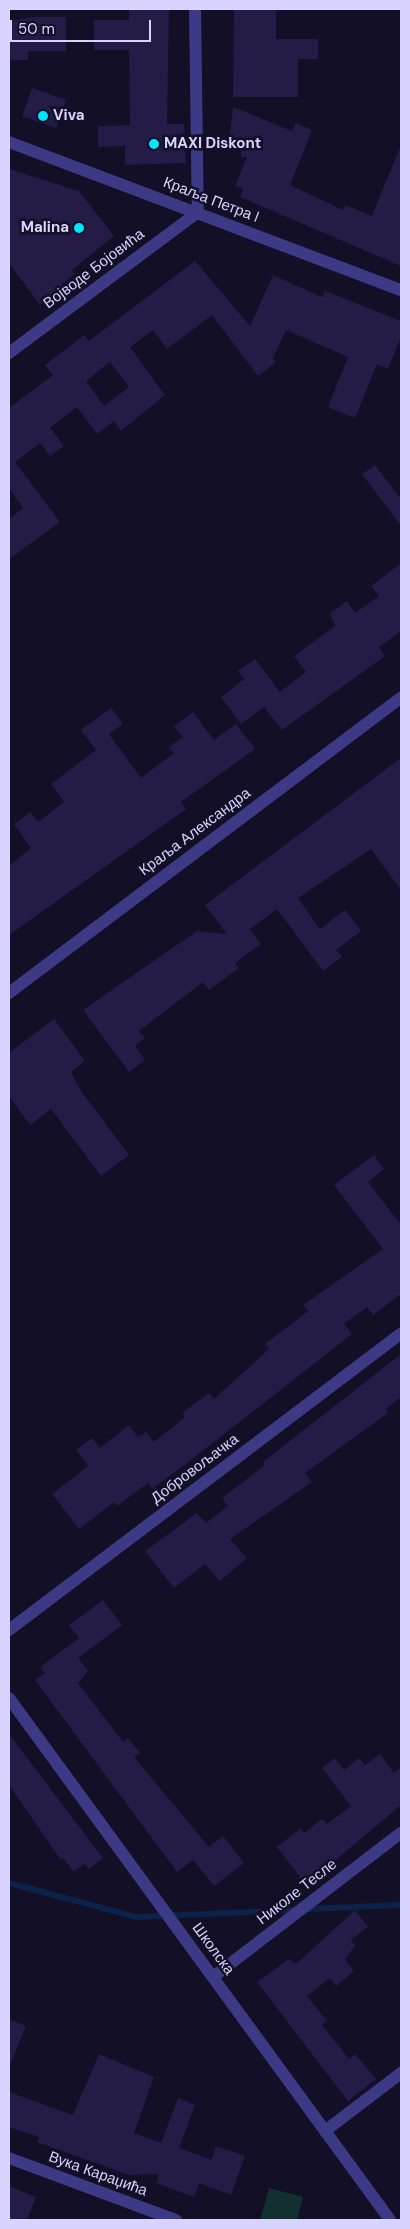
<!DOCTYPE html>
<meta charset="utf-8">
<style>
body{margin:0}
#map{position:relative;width:410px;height:2229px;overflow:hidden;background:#130f26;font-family:"DM Sans",sans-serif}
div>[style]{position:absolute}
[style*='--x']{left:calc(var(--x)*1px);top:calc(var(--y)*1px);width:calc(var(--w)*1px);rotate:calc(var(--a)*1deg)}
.green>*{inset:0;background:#12302f}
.stream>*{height:5.5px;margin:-2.75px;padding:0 2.75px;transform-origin:2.75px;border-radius:2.75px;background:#0c2248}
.building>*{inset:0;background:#241b47;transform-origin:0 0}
.minor>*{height:12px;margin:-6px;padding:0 6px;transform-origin:6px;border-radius:6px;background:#3d3a85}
.dots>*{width:14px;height:14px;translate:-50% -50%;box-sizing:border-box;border:2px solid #130f26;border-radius:50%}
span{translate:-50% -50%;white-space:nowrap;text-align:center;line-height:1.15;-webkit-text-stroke:5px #130f26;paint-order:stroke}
.poi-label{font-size:15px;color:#d9d4ff;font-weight:700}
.left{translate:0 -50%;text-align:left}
.right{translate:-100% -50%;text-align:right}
.street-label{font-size:15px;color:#d9d4ff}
.frame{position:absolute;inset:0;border:10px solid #d9d4ff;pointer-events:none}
.scale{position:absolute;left:10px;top:20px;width:141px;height:22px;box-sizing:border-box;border:2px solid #d9d4ff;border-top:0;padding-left:6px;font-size:15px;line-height:18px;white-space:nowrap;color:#d9d4ff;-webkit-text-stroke:4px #130f26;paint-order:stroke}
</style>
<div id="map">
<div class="green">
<div style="clip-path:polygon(269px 2188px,303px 2197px,297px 2220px,260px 2220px)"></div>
</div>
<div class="stream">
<div style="--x:9;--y:1883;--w:132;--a:14.9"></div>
<div style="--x:137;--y:1917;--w:160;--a:-2.5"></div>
<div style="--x:306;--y:1909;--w:95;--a:-2.4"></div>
</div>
<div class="building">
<div style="clip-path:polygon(129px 9px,169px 9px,167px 124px,184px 124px,186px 163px,125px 165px,125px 146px,98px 147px,98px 126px,130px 125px,129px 50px,94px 50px,94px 20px,129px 20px)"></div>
<div style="clip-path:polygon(234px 9px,276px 9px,276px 39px,318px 39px,318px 59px,298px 59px,298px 97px,233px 97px)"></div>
<div style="clip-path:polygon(36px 17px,66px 17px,66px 51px,28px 51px,28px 60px,9px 60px,9px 21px)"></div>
<div style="left:32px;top:88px;width:36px;height:30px;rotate:19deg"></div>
<div style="clip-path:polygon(233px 107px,292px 131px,296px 123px,312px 130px,290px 185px,343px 210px,345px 205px,372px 216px,401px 145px,401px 266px,240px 197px,243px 189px,235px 186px,247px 157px,241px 157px,241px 151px,228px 150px)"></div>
<div style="clip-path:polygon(9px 169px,79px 191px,114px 236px,72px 270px,75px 274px,62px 284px,64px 287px,40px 305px,9px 263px)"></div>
<div style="clip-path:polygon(evenodd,195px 261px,250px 326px,273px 275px,322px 297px,325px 291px,401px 321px,401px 337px,388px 369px,377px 364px,355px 418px,328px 407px,348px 357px,286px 330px,273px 358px,276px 362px,258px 376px,212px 315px,167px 349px,153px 330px,130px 347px,165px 395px,121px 431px,114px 421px,97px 434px,77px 407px,50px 428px,64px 446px,50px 456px,40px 443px,15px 462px,60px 522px,9px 559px,9px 519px,23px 508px,9px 488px,9px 408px,53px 375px,45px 365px,84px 335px,89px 341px,195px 261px,110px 362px,129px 387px,104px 406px,86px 381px,110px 362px)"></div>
<div style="clip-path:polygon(375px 465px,401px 499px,401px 526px,362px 474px)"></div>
<div style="clip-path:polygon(401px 563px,401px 631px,379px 647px,385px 656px,282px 730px,264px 707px,241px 724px,221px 697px,244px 679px,238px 671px,255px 659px,280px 692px,306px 672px,294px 656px,335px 626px,330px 613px,347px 601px,355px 613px,379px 596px,371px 586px)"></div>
<div style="clip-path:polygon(111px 708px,123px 724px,109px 734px,141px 778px,174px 753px,169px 747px,183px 737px,174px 726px,193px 712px,214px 740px,236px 724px,255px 749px,181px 802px,186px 809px,9px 935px,9px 866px,31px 848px,14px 824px,30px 812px,38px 822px,64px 802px,51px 784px,96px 750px,81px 730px)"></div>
<div style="clip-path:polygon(401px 758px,401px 890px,371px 849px,298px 898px,320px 929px,345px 910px,361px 931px,336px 950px,342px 957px,323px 971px,277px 909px,250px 929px,261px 944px,235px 963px,239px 968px,209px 990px,203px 982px,139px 1031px,145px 1038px,135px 1046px,145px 1060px,129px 1072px,83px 1010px,197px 931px,227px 934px,205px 905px)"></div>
<div style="clip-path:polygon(54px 1019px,85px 1061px,71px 1072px,79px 1088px,129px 1155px,101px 1176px,51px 1109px,30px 1125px,9px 1096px,9px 1053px)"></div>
<div style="clip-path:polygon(374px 1155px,384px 1169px,368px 1182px,401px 1225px,401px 1294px,373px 1315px,367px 1307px,344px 1324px,352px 1334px,182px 1467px,152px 1489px,148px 1483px,117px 1506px,114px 1502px,79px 1529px,52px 1494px,88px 1466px,76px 1450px,92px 1438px,100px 1448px,129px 1425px,138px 1437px,146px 1432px,154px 1442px,185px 1417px,182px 1413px,209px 1393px,214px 1399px,269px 1349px,265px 1344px,308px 1311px,303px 1305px,383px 1249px,334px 1185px)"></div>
<div style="clip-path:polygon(401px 1354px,401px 1397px,386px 1409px,388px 1413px,305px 1473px,312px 1482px,230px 1539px,247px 1558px,220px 1581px,205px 1564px,174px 1588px,145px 1551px,197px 1513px,206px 1523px,228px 1506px,222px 1498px,265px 1465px,263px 1462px)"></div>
<div style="clip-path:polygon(103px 1600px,122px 1625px,78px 1658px,88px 1671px,78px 1683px,123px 1742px,128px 1738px,140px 1753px,134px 1757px,209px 1847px,223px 1836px,244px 1863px,214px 1886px,193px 1860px,177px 1872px,35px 1680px,45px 1673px,40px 1667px,79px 1638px,69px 1625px)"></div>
<div style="clip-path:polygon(9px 1734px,103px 1858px,89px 1869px,84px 1864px,74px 1872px,63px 1858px,61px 1860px,9px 1785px)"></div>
<div style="clip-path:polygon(380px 1754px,394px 1773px,401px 1767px,401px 1805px,306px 1885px,277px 1847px,301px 1828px,304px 1833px,322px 1819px,327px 1824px,351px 1806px,322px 1768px,335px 1758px,344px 1770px,359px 1758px,365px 1765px)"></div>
<div style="clip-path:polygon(355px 1910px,368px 1927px,351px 1940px,355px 1946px,345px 1959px,354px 1971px,336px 1986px,330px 1978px,307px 1996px,327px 2021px,322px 2025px,349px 2059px,355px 2054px,376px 2079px,348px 2101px,257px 1982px,289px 1959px,296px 1964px)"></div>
<div style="clip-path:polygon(9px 2019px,26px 2026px,9px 2067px)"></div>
<div style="clip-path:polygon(99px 2054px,154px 2077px,134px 2133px,161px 2143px,178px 2098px,195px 2105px,179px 2148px,211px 2160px,216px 2146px,245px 2156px,231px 2195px,199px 2183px,194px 2197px,156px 2183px,159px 2174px,129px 2175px,37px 2142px,39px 2137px,9px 2127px,9px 2092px,73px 2115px)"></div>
<div style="clip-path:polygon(9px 2186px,36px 2197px,27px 2220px,9px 2220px)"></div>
</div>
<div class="minor">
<div style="--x:195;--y:9;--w:203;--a:89.2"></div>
<div style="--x:9;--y:142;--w:419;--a:20.7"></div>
<div style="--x:9;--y:353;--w:236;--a:-36.7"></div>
<div style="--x:9;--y:993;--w:491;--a:-37"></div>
<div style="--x:9;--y:1630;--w:491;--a:-37.1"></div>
<div style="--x:9;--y:1698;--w:646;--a:53.87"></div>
<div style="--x:213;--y:1977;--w:237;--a:-37.5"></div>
<div style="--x:325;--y:2131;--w:96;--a:-37.3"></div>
<div style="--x:9;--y:2158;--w:178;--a:20.4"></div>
</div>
<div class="dots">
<div style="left:43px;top:116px;background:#00e5ff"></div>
<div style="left:154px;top:144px;background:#00e5ff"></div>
<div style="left:79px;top:228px;background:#00e5ff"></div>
</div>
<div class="poi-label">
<span class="left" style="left:53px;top:116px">Viva</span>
<span class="left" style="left:164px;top:144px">MAXI Diskont</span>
<span class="right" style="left:69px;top:228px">Malina</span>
</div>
<div class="street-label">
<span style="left:211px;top:200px;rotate:21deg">Краља Петра I</span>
<span style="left:94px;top:269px;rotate:-37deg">Војводе Бојовића</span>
<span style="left:195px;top:832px;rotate:-37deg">Краља Александра</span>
<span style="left:195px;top:1469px;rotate:-37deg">Добровољачка</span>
<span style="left:297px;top:1892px;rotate:-38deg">Николе Тесле</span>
<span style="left:213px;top:1949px;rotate:54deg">Школска</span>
<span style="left:98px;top:2174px;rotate:20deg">Вука Караџића</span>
</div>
<div class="frame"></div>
<div class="scale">50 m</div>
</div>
